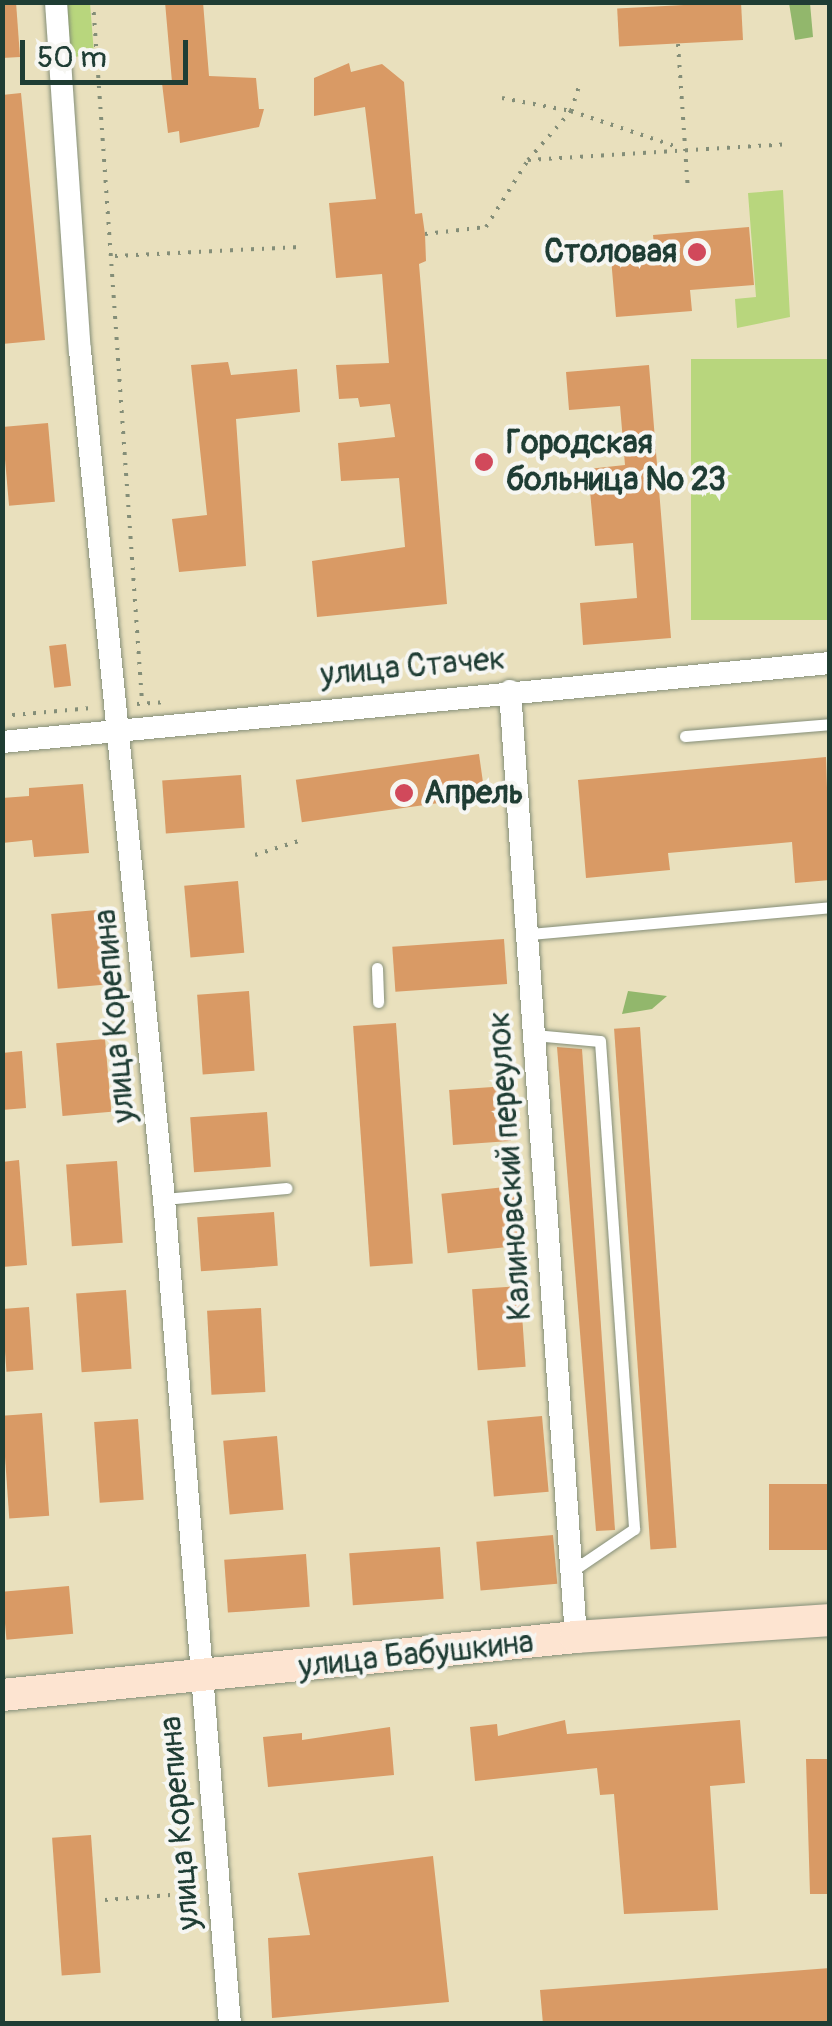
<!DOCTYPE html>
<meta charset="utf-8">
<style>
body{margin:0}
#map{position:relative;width:832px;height:2026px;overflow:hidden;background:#e9e0bd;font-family:Pangolin,sans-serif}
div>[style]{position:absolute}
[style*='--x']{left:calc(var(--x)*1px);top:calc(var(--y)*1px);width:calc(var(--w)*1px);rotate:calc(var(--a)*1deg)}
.green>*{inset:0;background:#b8d67d;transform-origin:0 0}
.forest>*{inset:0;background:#92b76c}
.building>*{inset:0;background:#d99a65;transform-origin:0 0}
.path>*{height:4px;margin-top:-2px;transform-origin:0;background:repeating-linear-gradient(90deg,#848e78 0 2.5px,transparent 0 10.5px)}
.roads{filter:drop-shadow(0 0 2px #848e78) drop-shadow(0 0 2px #848e78)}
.lane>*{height:11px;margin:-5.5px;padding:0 5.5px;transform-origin:5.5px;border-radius:5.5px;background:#fff}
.street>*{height:22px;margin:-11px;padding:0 11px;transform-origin:11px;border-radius:11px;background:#fff}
.secondary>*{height:32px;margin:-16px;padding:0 16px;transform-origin:16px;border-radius:16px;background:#fde4d1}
.dots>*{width:28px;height:28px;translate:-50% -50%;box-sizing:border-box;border:5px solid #f6f6f2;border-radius:50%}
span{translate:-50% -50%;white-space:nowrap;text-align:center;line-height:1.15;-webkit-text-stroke:8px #f6f6f2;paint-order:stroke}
.poi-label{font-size:32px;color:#1f3d34;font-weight:700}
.right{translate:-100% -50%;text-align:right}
.left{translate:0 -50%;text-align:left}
.street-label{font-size:32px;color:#1f3d34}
.frame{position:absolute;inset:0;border:5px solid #1f3d34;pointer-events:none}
.scale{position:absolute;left:20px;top:40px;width:168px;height:45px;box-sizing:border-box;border:5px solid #1f3d34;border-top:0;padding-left:12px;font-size:30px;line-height:35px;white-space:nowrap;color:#1f3d34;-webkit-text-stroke:8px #f6f6f2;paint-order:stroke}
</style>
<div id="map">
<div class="green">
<div style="clip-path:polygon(61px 3px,90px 3px,94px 54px,68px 58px)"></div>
<div style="clip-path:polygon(783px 190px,790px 317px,737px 328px,735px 299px,756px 297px,748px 193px)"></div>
<div style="left:829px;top:359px;width:261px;height:138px;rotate:90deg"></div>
</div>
<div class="forest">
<div style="clip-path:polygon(789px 3px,810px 3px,813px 37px,795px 40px)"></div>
<div style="clip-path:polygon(628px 991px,667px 996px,652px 1009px,622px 1014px)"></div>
</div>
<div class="building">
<div style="clip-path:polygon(2px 2px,16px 2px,20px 57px,2px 58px)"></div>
<div style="clip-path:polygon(165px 2px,203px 2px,209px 76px,256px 78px,259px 109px,264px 109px,259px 127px,180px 143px,179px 131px,168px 133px,162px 83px,172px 82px)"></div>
<div style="left:741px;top:2px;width:38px;height:124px;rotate:87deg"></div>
<div style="clip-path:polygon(349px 63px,351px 72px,382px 64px,404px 82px,415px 214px,422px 213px,425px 234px,426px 261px,419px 264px,447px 604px,317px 617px,312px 561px,405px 547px,399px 478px,341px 481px,338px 443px,395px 437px,390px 404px,360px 407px,358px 398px,339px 399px,336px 365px,389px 363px,382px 274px,336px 278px,329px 203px,376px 199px,365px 107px,314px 116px,314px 78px)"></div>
<div style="clip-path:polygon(21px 93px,45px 340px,2px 344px,2px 95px)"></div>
<div style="clip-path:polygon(749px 227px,754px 285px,690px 290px,692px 311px,616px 317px,611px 258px,655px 255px,653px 235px)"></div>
<div style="clip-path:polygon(228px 362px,231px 375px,297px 369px,300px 412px,236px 419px,246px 566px,179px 572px,172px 519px,207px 515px,191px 365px)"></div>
<div style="clip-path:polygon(649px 365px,671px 638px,583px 645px,580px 603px,637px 598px,633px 543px,595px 546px,588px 469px,625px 465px,620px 406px,569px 410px,566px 372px)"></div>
<div style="left:48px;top:423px;width:79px;height:46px;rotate:85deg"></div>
<div style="left:66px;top:644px;width:42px;height:17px;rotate:83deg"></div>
<div style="left:479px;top:754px;width:43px;height:185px;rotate:82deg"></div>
<div style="clip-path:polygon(826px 757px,830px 880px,795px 883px,792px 842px,668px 853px,670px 870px,586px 878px,578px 780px)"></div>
<div style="left:241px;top:775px;width:53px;height:79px;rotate:86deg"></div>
<div style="clip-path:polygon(83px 784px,89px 853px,34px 857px,32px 840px,2px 843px,2px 798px,29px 796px,29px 788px)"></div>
<div style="left:238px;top:881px;width:72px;height:54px;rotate:85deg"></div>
<div style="left:97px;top:910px;width:75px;height:46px;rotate:85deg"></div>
<div style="left:504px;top:939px;width:45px;height:112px;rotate:86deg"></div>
<div style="left:249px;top:991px;width:80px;height:52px;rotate:86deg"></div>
<div style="left:396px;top:1023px;width:241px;height:43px;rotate:86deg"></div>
<div style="left:640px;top:1027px;width:522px;height:26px;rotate:86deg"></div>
<div style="left:105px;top:1039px;width:73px;height:49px;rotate:85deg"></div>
<div style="clip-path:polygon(557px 1047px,582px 1049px,615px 1530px,596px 1531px)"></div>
<div style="clip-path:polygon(22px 1051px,26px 1108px,2px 1110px,2px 1053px)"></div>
<div style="left:507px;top:1086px;width:55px;height:58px;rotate:86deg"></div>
<div style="left:267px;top:1112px;width:55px;height:77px;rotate:86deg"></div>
<div style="clip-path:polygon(19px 1160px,27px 1265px,2px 1267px,2px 1162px)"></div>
<div style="left:117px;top:1161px;width:82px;height:51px;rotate:86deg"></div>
<div style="left:514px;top:1186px;width:60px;height:73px;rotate:84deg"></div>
<div style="left:274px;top:1212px;width:54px;height:77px;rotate:86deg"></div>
<div style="left:520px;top:1286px;width:81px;height:48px;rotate:86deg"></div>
<div style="left:126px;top:1290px;width:79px;height:50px;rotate:86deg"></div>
<div style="left:29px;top:1307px;width:63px;height:27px;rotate:86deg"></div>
<div style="left:261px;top:1308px;width:84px;height:54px;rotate:87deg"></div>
<div style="left:42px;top:1413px;width:103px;height:40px;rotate:86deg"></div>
<div style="left:542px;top:1416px;width:76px;height:55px;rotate:85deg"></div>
<div style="left:138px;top:1419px;width:81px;height:44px;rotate:86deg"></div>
<div style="left:277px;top:1436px;width:74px;height:54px;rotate:85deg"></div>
<div style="left:830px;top:1484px;width:66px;height:61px;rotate:90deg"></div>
<div style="left:553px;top:1535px;width:49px;height:77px;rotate:85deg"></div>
<div style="left:440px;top:1547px;width:52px;height:91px;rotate:86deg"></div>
<div style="left:306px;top:1554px;width:53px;height:82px;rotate:86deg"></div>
<div style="left:69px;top:1586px;width:48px;height:67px;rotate:85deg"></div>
<div style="clip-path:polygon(565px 1720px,567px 1734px,740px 1720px,745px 1783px,710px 1786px,718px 1910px,624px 1914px,614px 1794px,600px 1795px,597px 1768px,475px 1781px,470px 1727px,497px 1724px,498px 1736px)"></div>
<div style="clip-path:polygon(390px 1727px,394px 1775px,268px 1787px,263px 1737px,302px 1733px,302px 1740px)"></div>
<div style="clip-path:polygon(806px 1759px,830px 1759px,830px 1894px,810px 1894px)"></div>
<div style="left:91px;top:1835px;width:138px;height:39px;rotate:86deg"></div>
<div style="clip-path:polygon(433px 1856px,449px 2002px,272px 2018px,268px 1938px,310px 1935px,298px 1873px)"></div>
<div style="clip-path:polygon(830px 1968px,830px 2024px,543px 2024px,540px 1990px)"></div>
</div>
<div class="path">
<div style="--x:93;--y:2;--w:701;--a:85.99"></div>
<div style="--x:678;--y:44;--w:146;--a:86.1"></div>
<div style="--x:502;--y:98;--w:70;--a:10.7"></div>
<div style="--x:571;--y:111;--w:115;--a:18.7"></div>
<div style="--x:528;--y:160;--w:259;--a:-3.5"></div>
<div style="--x:425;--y:234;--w:61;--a:-6.5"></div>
<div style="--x:486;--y:227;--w:79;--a:-57.9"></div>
<div style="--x:528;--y:160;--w:65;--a:-48.7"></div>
<div style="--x:571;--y:111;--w:25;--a:-72"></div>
<div style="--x:115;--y:256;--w:185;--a:-2.8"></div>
<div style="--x:137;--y:704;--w:30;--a:-4"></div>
<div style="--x:2;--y:716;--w:90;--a:-5.1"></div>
<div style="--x:255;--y:855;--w:46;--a:-17.7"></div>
<div style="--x:180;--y:1721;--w:40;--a:84.3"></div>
<div style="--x:105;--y:1900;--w:92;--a:-4.4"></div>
</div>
<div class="roads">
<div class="lane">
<div style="--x:685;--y:736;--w:145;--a:-4.7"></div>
<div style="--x:530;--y:934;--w:301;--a:-5.1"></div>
<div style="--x:377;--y:968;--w:34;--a:88"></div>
<div style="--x:534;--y:1035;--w:66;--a:5.2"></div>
<div style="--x:600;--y:1041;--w:489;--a:86"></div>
<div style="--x:634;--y:1529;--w:75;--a:145.9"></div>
<div style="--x:164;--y:1199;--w:123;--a:-5.1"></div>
</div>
<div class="street">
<div style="--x:56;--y:2;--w:349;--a:86.1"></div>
<div style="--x:80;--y:350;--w:853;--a:84.35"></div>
<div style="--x:164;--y:1199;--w:828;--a:85.43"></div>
<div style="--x:510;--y:691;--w:948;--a:86.01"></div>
<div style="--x:2;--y:742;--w:832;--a:-5.45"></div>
</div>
<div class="secondary">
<div style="--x:2;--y:1695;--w:577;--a:-5.77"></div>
<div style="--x:576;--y:1637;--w:255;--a:-3.8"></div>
</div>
</div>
<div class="dots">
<div style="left:697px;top:252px;background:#d1495b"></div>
<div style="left:484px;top:462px;background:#d1495b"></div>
<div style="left:404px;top:793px;background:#d1495b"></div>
</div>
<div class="poi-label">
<span class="right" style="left:677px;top:252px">Столовая</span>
<span class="left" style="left:506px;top:462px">Городская<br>больница № 23</span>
<span class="left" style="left:424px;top:793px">Апрель</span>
</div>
<div class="street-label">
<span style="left:413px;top:667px;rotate:-5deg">улица Стачек</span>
<span style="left:115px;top:1016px;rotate:-95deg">улица Корепина</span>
<span style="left:510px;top:1166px;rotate:-94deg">Калиновский переулок</span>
<span style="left:416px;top:1655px;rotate:-6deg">улица Бабушкина</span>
<span style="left:180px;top:1823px;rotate:-95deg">улица Корепина</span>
</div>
<div class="frame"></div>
<div class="scale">50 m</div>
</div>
